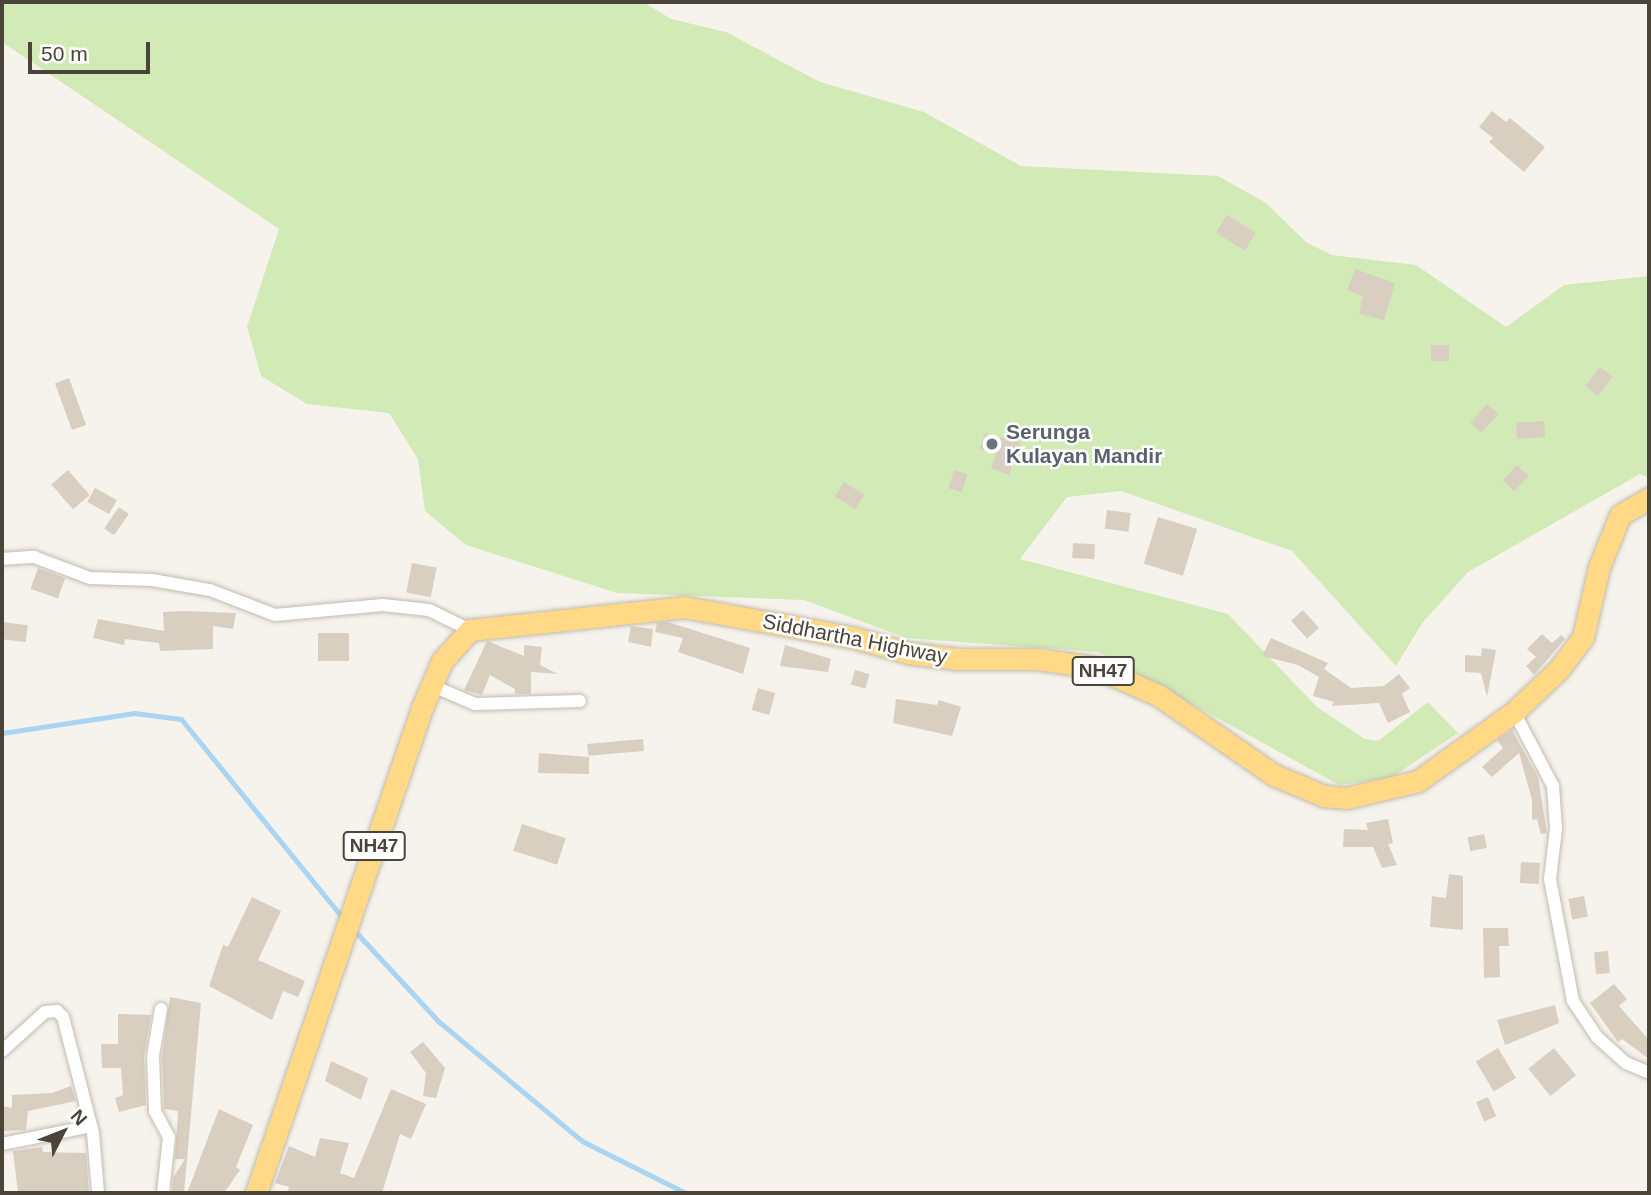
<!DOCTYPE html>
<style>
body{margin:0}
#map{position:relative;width:1651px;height:1195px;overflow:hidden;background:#f6f3ec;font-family:Arial,sans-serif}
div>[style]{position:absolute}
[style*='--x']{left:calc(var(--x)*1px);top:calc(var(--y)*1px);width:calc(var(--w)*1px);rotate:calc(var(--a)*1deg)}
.green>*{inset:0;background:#d2eab5}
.stream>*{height:5px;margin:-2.5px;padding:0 2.5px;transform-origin:2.5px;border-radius:2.5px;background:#a9d4f2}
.building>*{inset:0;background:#d8cfc1;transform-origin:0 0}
.roads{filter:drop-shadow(0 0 2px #c2bbae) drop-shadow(0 0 2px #c2bbae)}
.minor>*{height:12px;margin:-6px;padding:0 6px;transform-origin:6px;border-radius:6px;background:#fff}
.trunk>*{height:21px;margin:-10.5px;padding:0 10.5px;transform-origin:10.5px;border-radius:10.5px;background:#ffd985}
.dots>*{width:19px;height:19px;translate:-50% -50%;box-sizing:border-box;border:4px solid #fff;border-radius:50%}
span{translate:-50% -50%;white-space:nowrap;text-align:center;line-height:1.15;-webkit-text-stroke:5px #fff;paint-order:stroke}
.shield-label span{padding:2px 5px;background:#fff;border:2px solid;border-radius:5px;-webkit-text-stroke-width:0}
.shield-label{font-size:19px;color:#4b4439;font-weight:700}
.worship-label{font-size:21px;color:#5b616d;font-weight:700}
.left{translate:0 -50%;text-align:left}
.street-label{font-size:21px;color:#4b4439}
.frame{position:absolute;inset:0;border:4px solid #4b4439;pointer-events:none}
.north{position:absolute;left:28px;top:1097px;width:70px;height:70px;-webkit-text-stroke:5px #fff;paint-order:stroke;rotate:48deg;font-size:19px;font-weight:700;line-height:28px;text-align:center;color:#4b4439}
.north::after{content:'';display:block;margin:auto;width:24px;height:32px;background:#4b4439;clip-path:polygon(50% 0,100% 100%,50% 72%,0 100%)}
.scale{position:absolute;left:28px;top:42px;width:122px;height:32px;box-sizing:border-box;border:4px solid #4b4439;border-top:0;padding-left:9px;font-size:21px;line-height:24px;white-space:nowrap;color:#4b4439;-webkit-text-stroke:5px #fff;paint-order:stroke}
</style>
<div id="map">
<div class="green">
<div style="clip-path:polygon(2px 2px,643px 2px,671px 19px,726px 32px,820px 82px,924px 112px,1021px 166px,1218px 176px,1266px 203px,1307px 243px,1332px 255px,1416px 265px,1506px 327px,1564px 285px,1649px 276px,1649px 478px,1640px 474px,1468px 572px,1423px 622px,1396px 666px,1292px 551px,1121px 491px,1067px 497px,1020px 559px,1228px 614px,1317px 707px,1365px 739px,1378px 741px,1428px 702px,1458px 733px,1392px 777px,1339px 785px,1098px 652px,907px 638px,804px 600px,617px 593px,466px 545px,425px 511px,418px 459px,389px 413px,307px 404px,261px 376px,247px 327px,279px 229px,2px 42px)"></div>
</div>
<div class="stream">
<div style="--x:2;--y:733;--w:134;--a:-8.6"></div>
<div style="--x:134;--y:713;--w:47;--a:7.3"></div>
<div style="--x:181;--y:719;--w:260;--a:50.9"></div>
<div style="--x:352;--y:928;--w:127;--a:47.2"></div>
<div style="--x:438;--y:1021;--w:187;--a:39.8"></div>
<div style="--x:582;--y:1141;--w:116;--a:26.6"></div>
</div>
<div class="building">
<div style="clip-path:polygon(1492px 111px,1506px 122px,1510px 118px,1545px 147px,1524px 172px,1489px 142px,1493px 138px,1479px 127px)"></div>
<div style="left:1227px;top:215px;width:34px;height:21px;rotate:32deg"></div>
<div style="clip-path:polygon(1355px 269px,1395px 283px,1384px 320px,1359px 314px,1363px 296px,1347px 290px)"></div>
<div style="left:1431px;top:345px;width:18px;height:16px"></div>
<div style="left:1600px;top:367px;width:16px;height:24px;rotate:38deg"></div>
<div style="left:69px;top:378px;width:50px;height:15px;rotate:70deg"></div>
<div style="left:1487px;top:404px;width:15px;height:25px;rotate:42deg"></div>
<div style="left:1544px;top:421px;width:16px;height:28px;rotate:86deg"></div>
<div style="clip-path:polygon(985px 433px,1021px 443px,1009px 475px,991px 468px,996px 455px,979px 449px)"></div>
<div style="left:1517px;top:465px;width:16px;height:21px;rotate:43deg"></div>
<div style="left:68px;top:470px;width:33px;height:22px;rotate:49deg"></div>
<div style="left:954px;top:470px;width:14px;height:19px;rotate:17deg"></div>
<div style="left:844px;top:482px;width:24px;height:17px;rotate:33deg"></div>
<div style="left:95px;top:488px;width:25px;height:16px;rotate:29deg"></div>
<div style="left:119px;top:507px;width:12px;height:26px;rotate:35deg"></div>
<div style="left:1107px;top:510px;width:24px;height:19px;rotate:7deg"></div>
<div style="left:1158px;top:517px;width:41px;height:49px;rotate:17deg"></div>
<div style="left:1073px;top:543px;width:22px;height:15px;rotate:3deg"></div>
<div style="left:412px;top:563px;width:25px;height:30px;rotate:11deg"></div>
<div style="left:38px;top:568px;width:29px;height:22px;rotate:20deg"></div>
<div style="left:1303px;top:610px;width:24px;height:16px;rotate:48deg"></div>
<div style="clip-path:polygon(185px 611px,236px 613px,233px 629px,213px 626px,213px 649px,160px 651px,159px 643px,125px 639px,124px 645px,93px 638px,98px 619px,164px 631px,163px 612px)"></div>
<div style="left:2px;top:622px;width:26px;height:17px;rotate:7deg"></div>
<div style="clip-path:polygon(668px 622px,750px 648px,743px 674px,678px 652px,683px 638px,655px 632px,657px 623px)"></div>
<div style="clip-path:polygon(631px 626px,653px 629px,651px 647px,628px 642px)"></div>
<div style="left:318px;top:633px;width:31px;height:28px"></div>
<div style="clip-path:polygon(1542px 634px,1552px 643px,1561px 635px,1565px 639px,1534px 675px,1526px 666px,1536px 657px,1527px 649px)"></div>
<div style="clip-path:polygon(1271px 638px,1328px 663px,1324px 669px,1351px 688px,1384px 686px,1399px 674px,1410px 688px,1402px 694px,1410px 712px,1388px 723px,1379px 703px,1332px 706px,1334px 702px,1313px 696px,1319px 677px,1298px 665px,1262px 656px)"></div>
<div style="clip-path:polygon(487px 641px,524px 656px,524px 645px,542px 647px,540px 665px,558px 674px,531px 672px,531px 694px,515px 694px,515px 689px,490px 675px,482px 695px,464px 690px)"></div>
<div style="clip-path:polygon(785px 645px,831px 659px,828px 672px,780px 666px)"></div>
<div style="clip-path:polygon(1482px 648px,1496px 650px,1487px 697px,1481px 673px,1465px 672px,1465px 655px,1481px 656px)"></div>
<div style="left:855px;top:670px;width:15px;height:15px;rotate:16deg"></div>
<div style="left:758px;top:688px;width:18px;height:23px;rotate:16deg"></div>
<div style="clip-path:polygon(896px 699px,937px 705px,939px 700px,961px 707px,952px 736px,893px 723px)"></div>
<div style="clip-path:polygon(1512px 730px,1538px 777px,1547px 833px,1541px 834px,1537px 819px,1532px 820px,1532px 800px,1519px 753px,1492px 777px,1482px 767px,1503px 748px,1497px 740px)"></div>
<div style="left:643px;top:739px;width:12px;height:56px;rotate:85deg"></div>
<div style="clip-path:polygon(539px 753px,589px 757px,589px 774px,538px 773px)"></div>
<div style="clip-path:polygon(1388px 819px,1393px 843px,1388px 844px,1397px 865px,1382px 868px,1373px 847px,1343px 847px,1344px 829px,1368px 830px,1366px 823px)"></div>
<div style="left:522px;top:824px;width:46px;height:28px;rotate:18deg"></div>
<div style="left:1484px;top:834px;width:14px;height:17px;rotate:78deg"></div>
<div style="left:1521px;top:862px;width:19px;height:21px;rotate:3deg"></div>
<div style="clip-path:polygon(1449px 874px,1463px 876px,1463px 930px,1430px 927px,1432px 896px,1446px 898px)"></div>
<div style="left:1584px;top:896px;width:21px;height:16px;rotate:79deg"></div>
<div style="clip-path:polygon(252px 897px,281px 911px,258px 960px,305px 981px,298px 997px,283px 991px,272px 1020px,209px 986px,223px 945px,228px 947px)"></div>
<div style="clip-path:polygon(1483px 928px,1508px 928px,1509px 946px,1499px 946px,1500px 977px,1484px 978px)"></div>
<div style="left:1608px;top:951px;width:22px;height:14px;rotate:85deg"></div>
<div style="clip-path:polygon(1614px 984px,1627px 999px,1619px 1006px,1649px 1040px,1649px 1059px,1622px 1039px,1618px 1042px,1590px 1003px)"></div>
<div style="clip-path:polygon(170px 997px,201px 1003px,184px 1193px,172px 1193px,173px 1178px,185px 1159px,175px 1159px,178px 1111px,164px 1109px,162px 1057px)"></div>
<div style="clip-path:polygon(1555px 1005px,1559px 1023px,1505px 1045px,1497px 1020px)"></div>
<div style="clip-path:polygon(118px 1014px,151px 1015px,144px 1056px,146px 1105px,119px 1112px,115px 1098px,123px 1095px,121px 1068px,102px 1068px,101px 1044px,118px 1044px)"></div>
<div style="clip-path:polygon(423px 1042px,445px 1068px,436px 1098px,423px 1096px,426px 1073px,410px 1052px)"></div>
<div style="left:1498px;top:1048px;width:35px;height:26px;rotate:59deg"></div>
<div style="left:1554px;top:1048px;width:35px;height:33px;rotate:51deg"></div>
<div style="clip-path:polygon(331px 1061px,368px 1078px,361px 1100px,325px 1081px)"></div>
<div style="clip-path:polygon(71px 1086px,76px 1101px,28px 1111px,26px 1130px,2px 1131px,2px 1106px,12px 1108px,12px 1095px,52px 1093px)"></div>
<div style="clip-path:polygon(391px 1089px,426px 1104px,411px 1139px,400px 1134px,382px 1193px,287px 1193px,289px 1187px,275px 1183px,289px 1146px,315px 1157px,320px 1138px,349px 1143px,340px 1173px,354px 1178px)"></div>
<div style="left:1488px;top:1097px;width:21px;height:13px;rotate:67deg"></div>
<div style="clip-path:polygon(219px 1109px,253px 1125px,236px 1167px,240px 1170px,224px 1193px,187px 1193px)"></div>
<div style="clip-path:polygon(42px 1147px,43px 1152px,86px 1153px,89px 1193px,18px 1193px,13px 1151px)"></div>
</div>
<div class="roads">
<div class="minor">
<div style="--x:2;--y:559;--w:32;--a:-4"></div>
<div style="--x:34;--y:557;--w:60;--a:20.6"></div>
<div style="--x:90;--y:578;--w:62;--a:1.8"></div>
<div style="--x:152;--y:580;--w:59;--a:9.8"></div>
<div style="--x:210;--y:590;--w:70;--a:21"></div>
<div style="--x:275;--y:615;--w:108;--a:-5.3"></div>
<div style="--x:383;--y:605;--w:46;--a:6.2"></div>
<div style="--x:429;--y:610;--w:46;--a:26"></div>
<div style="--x:433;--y:686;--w:46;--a:23.2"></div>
<div style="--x:475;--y:704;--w:105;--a:-1.6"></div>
<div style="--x:1514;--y:712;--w:84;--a:62.2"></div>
<div style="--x:1553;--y:786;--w:43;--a:86"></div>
<div style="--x:1556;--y:829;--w:50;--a:96.8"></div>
<div style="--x:1550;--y:879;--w:124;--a:79.3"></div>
<div style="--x:1573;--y:1001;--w:43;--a:56.3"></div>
<div style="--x:1597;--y:1037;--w:39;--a:42"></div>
<div style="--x:1626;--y:1063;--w:25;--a:23"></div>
<div style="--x:161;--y:1009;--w:48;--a:99.7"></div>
<div style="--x:153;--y:1056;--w:55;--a:87.9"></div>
<div style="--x:155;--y:1111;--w:30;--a:62"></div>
<div style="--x:169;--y:1137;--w:56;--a:96.1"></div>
<div style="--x:2;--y:1051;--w:58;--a:-42.2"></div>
<div style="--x:45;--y:1012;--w:12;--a:-5"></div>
<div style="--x:57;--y:1011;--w:8;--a:45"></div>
<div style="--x:63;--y:1017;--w:120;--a:75.5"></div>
<div style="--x:93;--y:1133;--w:60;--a:85.2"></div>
<div style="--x:2;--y:1144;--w:91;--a:-11.4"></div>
</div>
<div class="trunk">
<div style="--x:256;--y:1193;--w:513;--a:-71.11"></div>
<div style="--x:422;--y:708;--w:51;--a:-66.9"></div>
<div style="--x:442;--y:661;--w:42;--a:-47.9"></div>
<div style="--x:470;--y:630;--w:215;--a:-6.1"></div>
<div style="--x:684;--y:607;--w:170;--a:10.2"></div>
<div style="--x:851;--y:637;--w:60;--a:15.4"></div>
<div style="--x:909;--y:653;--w:48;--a:7.1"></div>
<div style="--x:957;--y:659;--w:80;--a:0"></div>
<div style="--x:1037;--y:659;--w:58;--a:8"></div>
<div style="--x:1094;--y:667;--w:70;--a:23.6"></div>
<div style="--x:1158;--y:695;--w:141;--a:34.6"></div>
<div style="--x:1274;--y:775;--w:54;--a:22.8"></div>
<div style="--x:1324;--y:796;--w:22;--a:5"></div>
<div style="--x:1346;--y:798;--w:74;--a:-13.3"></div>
<div style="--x:1418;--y:781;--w:118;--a:-35.7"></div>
<div style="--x:1514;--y:712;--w:62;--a:-43.7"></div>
<div style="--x:1559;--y:669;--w:40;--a:-53"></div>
<div style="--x:1583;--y:637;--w:72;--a:-77.1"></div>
<div style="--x:1599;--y:567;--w:56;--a:-68"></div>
<div style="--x:1620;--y:515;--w:34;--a:-30"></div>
</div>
</div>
<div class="dots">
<div style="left:992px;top:444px;background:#6b7280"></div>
</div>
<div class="shield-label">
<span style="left:1103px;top:671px">NH47</span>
<span style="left:374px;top:846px">NH47</span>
</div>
<div class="worship-label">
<span class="left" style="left:1006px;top:444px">Serunga<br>Kulayan Mandir</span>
</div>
<div class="street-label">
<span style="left:855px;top:639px;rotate:11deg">Siddhartha Highway</span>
</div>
<div class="frame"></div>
<div class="north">N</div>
<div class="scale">50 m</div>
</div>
